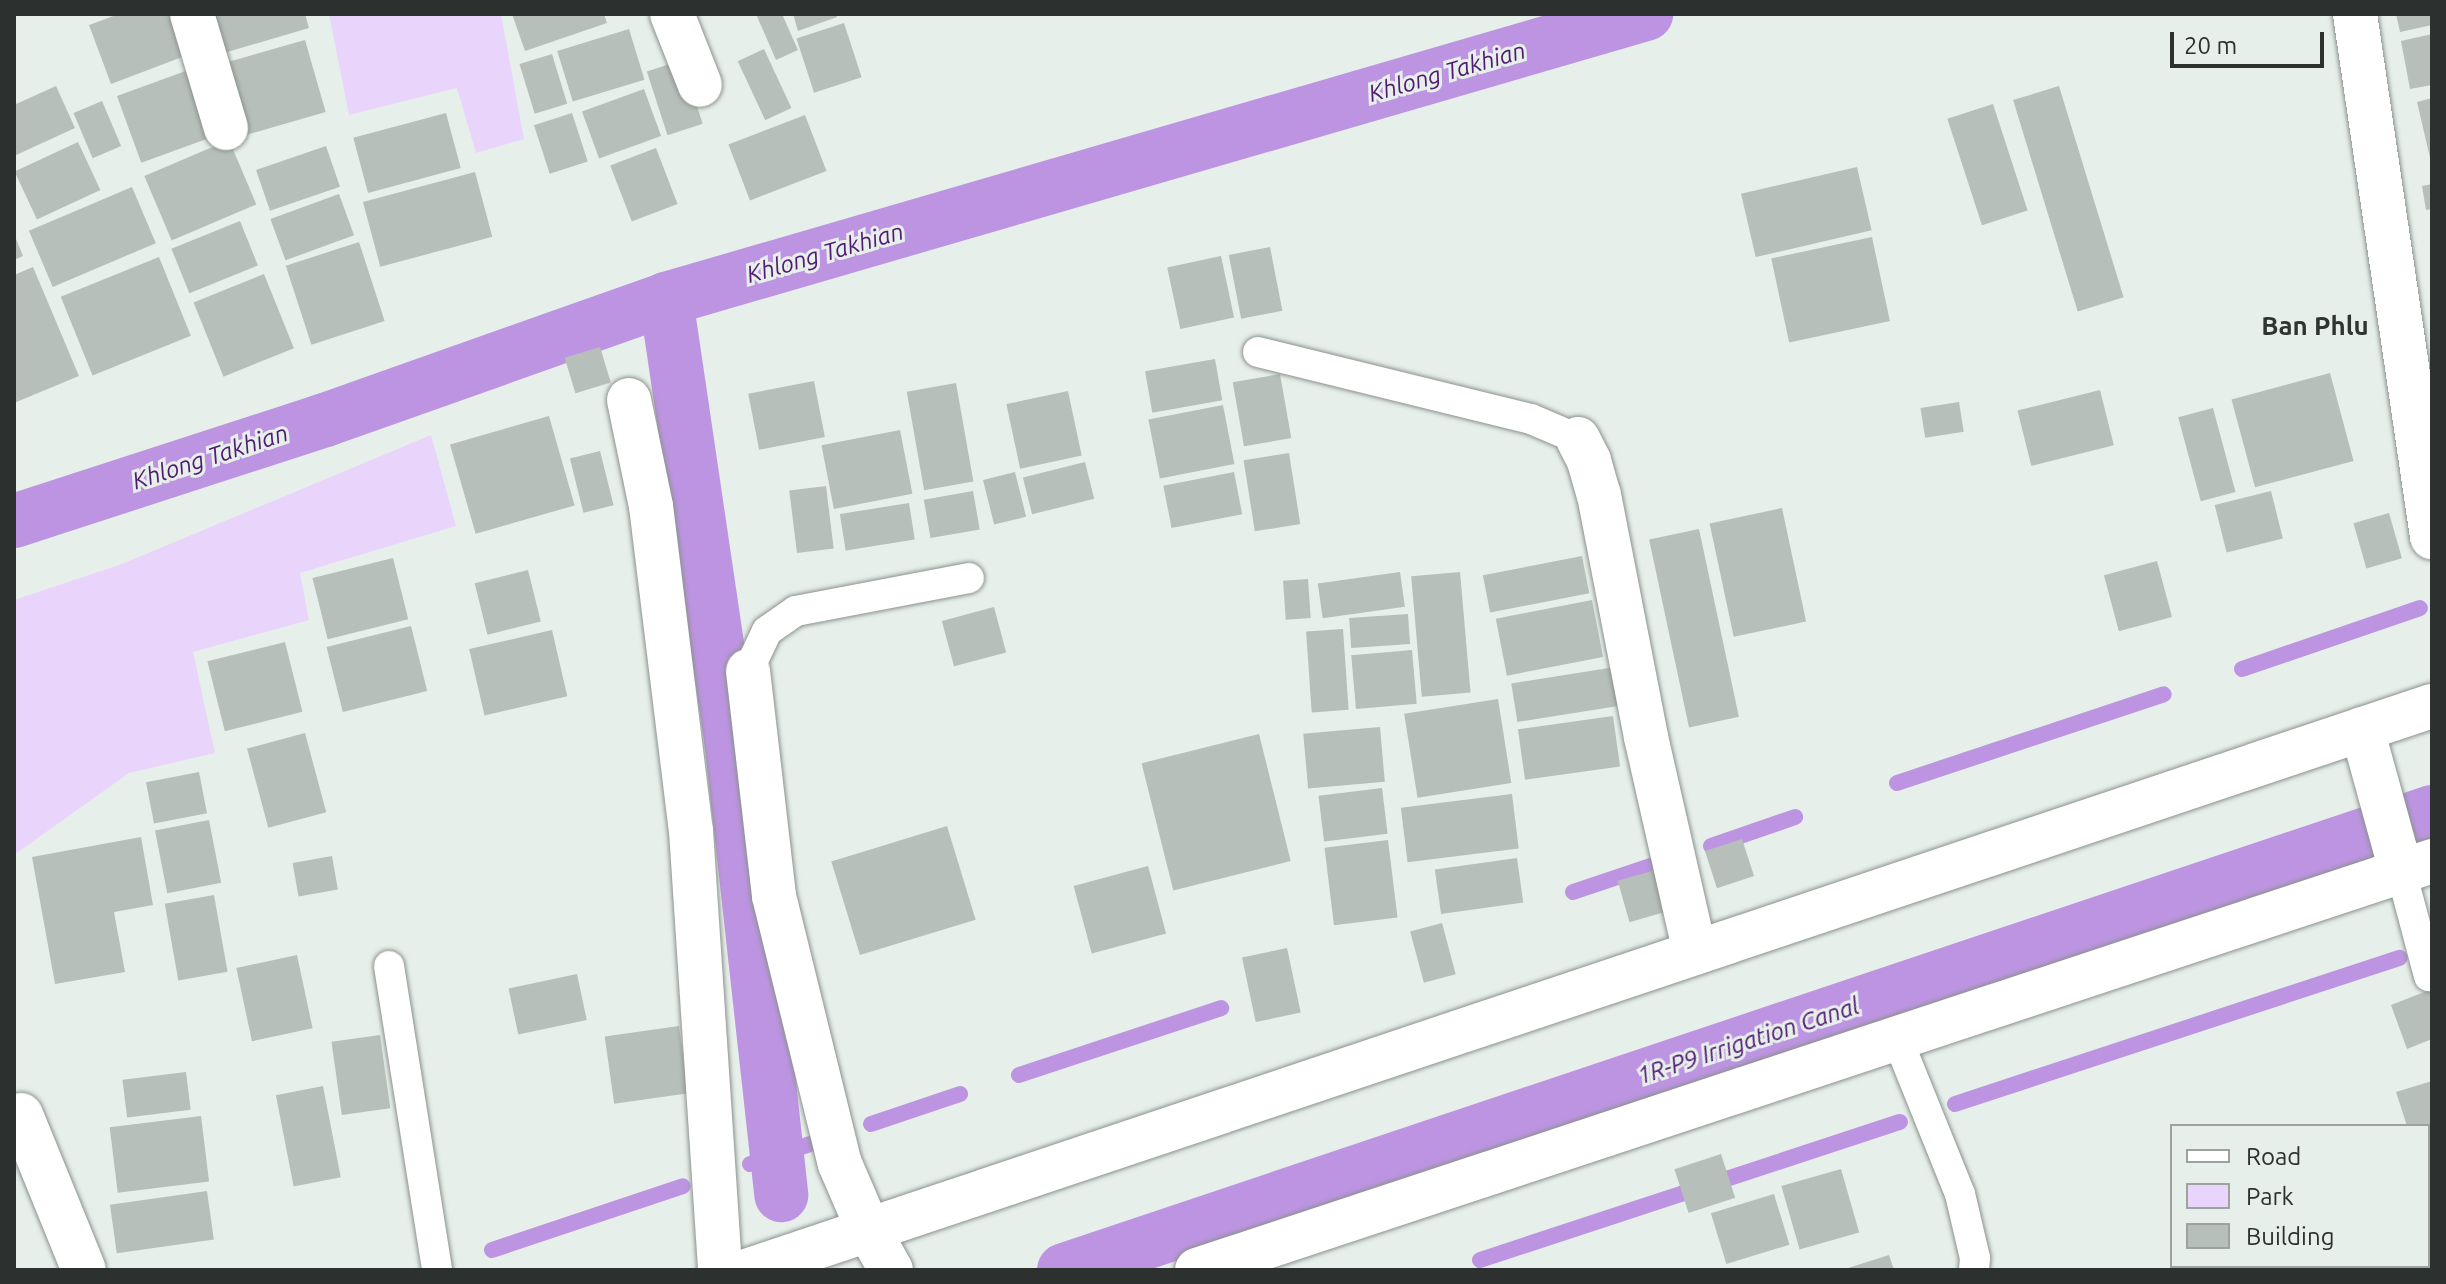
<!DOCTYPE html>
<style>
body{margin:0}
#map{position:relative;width:2446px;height:1284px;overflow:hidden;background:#e7efea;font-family:Ubuntu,sans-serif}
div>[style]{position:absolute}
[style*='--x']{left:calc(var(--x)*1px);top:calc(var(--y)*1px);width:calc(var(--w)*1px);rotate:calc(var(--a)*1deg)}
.green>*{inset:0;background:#e9d5fc}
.stream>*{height:16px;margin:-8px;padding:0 8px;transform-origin:8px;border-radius:8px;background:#bd94e1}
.canal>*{height:54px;margin:-27px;padding:0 27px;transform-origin:27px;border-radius:27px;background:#bd94e1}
.building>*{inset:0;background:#b7bfba;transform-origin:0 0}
.roads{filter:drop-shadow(0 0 2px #8a928d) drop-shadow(0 0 2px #8a928d)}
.lane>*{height:30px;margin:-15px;padding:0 15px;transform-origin:15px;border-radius:15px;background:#fff}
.street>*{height:44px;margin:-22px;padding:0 22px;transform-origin:22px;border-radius:22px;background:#fff}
.secondary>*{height:44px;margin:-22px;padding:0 22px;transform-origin:22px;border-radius:22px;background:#fff}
span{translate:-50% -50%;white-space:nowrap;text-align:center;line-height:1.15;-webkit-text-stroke:6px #e7efea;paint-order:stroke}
.water-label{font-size:24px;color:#511b74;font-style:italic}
.quarter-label{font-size:26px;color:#2e3531;font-weight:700}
.frame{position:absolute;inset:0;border:16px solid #2c302e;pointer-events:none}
.legend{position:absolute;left:2170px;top:1124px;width:260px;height:144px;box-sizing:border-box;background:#e7efea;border:2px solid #9ca39f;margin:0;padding:10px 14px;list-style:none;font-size:24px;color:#2c302e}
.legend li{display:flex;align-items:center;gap:16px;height:40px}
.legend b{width:40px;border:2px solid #9ca39f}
.scale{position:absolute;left:2170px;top:32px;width:154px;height:36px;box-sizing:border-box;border:4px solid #2c302e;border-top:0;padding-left:10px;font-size:24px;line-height:28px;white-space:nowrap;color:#2c302e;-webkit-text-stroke:6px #e7efea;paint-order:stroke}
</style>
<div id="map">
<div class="green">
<div style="clip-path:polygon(329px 14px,501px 14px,524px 139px,476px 153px,457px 88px,349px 115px)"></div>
<div style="clip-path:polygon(431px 435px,456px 526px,300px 573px,309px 620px,193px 652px,215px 753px,129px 773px,14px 855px,14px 600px,122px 564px)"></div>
</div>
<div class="stream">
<div style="--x:2242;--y:669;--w:188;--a:-18.9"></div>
<div style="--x:1897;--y:783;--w:281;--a:-18.4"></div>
<div style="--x:1711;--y:846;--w:89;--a:-19"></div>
<div style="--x:1573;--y:892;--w:91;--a:-18.6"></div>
<div style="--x:1019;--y:1075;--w:213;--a:-18.3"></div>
<div style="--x:1955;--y:1104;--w:468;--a:-18.2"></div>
<div style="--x:871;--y:1124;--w:94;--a:-18.6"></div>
<div style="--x:750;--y:1164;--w:63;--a:-18.4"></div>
<div style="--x:492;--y:1250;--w:201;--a:-18.5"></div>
<div style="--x:1480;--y:1260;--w:442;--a:-18.2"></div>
</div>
<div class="canal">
<div style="--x:666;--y:299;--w:445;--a:81.6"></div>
<div style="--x:731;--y:739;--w:459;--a:83.7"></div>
<div style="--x:14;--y:521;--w:327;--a:-18"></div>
<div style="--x:325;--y:420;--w:362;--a:-19.5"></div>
<div style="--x:666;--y:299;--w:1021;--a:-16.22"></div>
<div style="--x:1064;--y:1270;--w:1443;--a:-18.51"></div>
</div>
<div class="building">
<div style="clip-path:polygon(119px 14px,176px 14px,190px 54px,111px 84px,89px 25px)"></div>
<div style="clip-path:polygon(221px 14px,305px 14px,309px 28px,224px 53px,213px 16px)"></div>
<div style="clip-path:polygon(512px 14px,604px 14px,607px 23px,525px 51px)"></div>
<div style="clip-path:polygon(756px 14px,782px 14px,798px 50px,776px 60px)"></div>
<div style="clip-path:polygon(793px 14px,836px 14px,837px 17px,798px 31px)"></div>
<div style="clip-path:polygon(2396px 14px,2432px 14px,2432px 25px,2400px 32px)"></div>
<div style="left:844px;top:23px;width:57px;height:50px;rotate:72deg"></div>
<div style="left:629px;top:29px;width:53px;height:75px;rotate:73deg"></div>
<div style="clip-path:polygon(2432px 34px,2432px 85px,2410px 89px,2401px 41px)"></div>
<div style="left:305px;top:40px;width:75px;height:88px;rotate:74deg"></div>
<div style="left:764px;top:49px;width:65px;height:29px;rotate:65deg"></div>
<div style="left:552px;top:54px;width:52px;height:34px;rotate:73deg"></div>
<div style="left:682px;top:60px;width:67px;height:37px;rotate:72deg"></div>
<div style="left:194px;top:68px;width:71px;height:82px;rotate:70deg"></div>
<div style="clip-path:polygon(56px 86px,75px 128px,14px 156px,14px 105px)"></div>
<div style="left:2059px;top:86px;width:221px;height:48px;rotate:73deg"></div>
<div style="left:644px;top:89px;width:50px;height:66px;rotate:70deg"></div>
<div style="clip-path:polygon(2432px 98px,2432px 162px,2431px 162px,2417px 102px)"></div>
<div style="left:102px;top:101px;width:49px;height:31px;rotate:67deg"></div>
<div style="left:1993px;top:104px;width:112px;height:48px;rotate:72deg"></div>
<div style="left:446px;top:113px;width:57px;height:96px;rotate:75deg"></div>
<div style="left:572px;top:113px;width:51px;height:40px;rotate:72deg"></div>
<div style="left:805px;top:115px;width:60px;height:82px;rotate:69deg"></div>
<div style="left:229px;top:140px;width:70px;height:92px;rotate:67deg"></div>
<div style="left:78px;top:142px;width:53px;height:70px;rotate:65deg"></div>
<div style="left:326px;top:146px;width:43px;height:74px;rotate:71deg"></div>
<div style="left:656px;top:148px;width:60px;height:49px;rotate:69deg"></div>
<div style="left:1857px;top:167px;width:65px;height:119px;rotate:77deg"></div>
<div style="left:475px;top:172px;width:67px;height:116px;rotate:75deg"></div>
<div style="clip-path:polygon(2432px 184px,2432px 209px,2426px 210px,2422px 186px)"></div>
<div style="left:132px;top:187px;width:61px;height:112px;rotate:67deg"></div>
<div style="left:339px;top:194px;width:44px;height:73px;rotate:70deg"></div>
<div style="left:240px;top:221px;width:48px;height:74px;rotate:68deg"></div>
<div style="clip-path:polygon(14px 234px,23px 256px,14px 260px)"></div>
<div style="left:1872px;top:237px;width:86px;height:103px;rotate:78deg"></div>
<div style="left:359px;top:242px;width:83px;height:77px;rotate:72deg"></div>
<div style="left:1270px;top:247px;width:65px;height:42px;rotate:79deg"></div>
<div style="left:1221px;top:256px;width:63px;height:55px;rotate:78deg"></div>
<div style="left:159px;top:257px;width:85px;height:106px;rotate:68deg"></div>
<div style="clip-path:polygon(33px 267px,79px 376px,14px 403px,14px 275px)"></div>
<div style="left:264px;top:274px;width:80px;height:76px;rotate:68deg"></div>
<div style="left:600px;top:347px;width:37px;height:37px;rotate:73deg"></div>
<div style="left:1215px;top:359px;width:42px;height:71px;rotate:80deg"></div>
<div style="left:2330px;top:373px;width:91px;height:102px;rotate:75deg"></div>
<div style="left:1280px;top:374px;width:65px;height:48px;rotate:80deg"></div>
<div style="left:814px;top:381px;width:57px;height:67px;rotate:79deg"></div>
<div style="left:956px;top:383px;width:100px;height:50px;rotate:80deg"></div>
<div style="left:2100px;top:390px;width:57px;height:85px;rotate:76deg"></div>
<div style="left:1068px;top:391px;width:66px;height:63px;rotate:78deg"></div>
<div style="left:1959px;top:402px;width:30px;height:39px;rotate:81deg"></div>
<div style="left:1223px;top:405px;width:60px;height:76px;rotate:79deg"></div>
<div style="left:2213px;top:408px;width:87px;height:36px;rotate:75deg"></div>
<div style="left:549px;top:416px;width:93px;height:103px;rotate:74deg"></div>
<div style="left:900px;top:430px;width:65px;height:80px;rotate:79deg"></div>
<div style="left:600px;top:451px;width:56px;height:31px;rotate:76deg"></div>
<div style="left:1289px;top:453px;width:72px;height:46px;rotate:81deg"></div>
<div style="left:1085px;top:462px;width:38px;height:64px;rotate:76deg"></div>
<div style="left:1015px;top:472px;width:46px;height:33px;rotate:76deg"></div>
<div style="left:1234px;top:472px;width:43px;height:72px;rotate:79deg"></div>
<div style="left:826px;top:486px;width:63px;height:37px;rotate:83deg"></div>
<div style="left:973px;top:491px;width:39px;height:50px;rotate:80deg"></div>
<div style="left:2271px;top:491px;width:49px;height:58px;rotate:76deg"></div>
<div style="left:909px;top:503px;width:37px;height:70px;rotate:81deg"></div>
<div style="left:1782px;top:508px;width:116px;height:74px;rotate:78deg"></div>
<div style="left:2389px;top:513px;width:47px;height:37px;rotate:74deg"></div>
<div style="left:1699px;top:529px;width:192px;height:51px;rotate:78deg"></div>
<div style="left:1582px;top:556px;width:38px;height:101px;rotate:79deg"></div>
<div style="left:393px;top:558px;width:63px;height:83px;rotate:76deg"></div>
<div style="left:2157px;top:561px;width:58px;height:55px;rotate:75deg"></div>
<div style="left:528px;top:570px;width:53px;height:55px;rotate:76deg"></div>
<div style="left:1400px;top:572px;width:35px;height:83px;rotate:82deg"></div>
<div style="left:1460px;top:572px;width:121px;height:49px;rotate:85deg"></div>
<div style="left:1308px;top:579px;width:39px;height:25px;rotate:86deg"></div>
<div style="left:1592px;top:600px;width:58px;height:98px;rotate:79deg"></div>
<div style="left:994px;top:607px;width:47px;height:54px;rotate:75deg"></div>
<div style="left:1408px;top:614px;width:30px;height:59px;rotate:86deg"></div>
<div style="left:411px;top:626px;width:67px;height:87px;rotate:76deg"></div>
<div style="left:1343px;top:629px;width:81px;height:37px;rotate:86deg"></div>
<div style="left:552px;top:630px;width:68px;height:85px;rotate:77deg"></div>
<div style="left:285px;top:642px;width:72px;height:80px;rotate:76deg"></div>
<div style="left:1412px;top:650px;width:54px;height:61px;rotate:85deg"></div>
<div style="left:1615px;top:667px;width:39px;height:105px;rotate:81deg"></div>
<div style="left:1498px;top:699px;width:85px;height:95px;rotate:81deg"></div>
<div style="left:1613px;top:716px;width:51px;height:96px;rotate:82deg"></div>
<div style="left:1380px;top:727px;width:55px;height:77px;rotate:85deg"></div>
<div style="left:305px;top:733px;width:82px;height:60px;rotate:75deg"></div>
<div style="left:1259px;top:734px;width:131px;height:121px;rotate:76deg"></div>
<div style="left:199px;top:772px;width:42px;height:54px;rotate:79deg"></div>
<div style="left:1382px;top:788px;width:46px;height:64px;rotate:83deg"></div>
<div style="left:1512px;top:794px;width:55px;height:112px;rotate:83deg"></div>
<div style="left:209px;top:820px;width:64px;height:55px;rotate:79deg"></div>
<div style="left:947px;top:826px;width:98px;height:121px;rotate:73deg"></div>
<div style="clip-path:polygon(141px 837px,153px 905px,114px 912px,125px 972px,55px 984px,32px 857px)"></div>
<div style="left:1742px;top:839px;width:39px;height:39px;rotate:72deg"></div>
<div style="left:1388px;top:840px;width:78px;height:64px;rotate:83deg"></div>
<div style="left:332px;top:856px;width:34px;height:40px;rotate:80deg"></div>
<div style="left:1517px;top:858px;width:45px;height:83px;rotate:82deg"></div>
<div style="left:1148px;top:866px;width:70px;height:77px;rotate:75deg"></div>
<div style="left:1659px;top:869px;width:43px;height:43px;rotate:74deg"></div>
<div style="left:214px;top:895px;width:78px;height:50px;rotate:80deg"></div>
<div style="left:1442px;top:923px;width:53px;height:33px;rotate:75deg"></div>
<div style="left:1287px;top:948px;width:66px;height:46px;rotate:78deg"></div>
<div style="left:297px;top:955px;width:75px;height:62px;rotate:78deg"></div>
<div style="left:577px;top:974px;width:47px;height:70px;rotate:78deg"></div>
<div style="clip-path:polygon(2432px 989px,2432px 1039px,2407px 1049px,2391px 1005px)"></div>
<div style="left:679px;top:1026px;width:68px;height:75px;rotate:82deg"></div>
<div style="left:380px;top:1035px;width:74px;height:49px;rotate:82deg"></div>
<div style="left:186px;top:1072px;width:38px;height:64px;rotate:83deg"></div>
<div style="clip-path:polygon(2432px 1081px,2432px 1207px,2431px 1207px,2428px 1196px,2428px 1126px,2407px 1126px,2396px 1092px)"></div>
<div style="left:323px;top:1086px;width:93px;height:48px;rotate:79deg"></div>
<div style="left:201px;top:1116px;width:66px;height:92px;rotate:83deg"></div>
<div style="left:1721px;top:1154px;width:46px;height:49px;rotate:72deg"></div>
<div style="left:1841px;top:1169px;width:66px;height:62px;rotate:74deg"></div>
<div style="left:207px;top:1191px;width:49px;height:98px;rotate:82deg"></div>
<div style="left:1774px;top:1194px;width:53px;height:66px;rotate:73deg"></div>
<div style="clip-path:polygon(1889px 1255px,1894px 1270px,1845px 1270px,1845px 1269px)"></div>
</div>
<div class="roads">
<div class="lane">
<div style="--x:1258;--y:352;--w:281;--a:13.8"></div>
<div style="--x:1531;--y:419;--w:51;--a:23.1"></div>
<div style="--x:748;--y:671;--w:44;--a:-64.6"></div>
<div style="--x:767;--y:631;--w:35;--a:-35"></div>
<div style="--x:796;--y:611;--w:176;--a:-10.8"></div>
<div style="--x:2401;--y:871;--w:109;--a:75.1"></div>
<div style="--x:389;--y:966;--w:308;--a:81"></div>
<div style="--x:1897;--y:1038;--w:168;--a:68"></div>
<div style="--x:1960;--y:1194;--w:66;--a:76.8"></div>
<div style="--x:1975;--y:1258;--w:12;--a:95"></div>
</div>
<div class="street">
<div style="--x:192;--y:14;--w:119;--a:73.4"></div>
<div style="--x:672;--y:14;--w:76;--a:68.5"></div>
<div style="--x:2355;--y:14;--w:529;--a:81.62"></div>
<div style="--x:629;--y:400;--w:108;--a:78.3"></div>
<div style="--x:651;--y:506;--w:327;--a:83"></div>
<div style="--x:691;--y:831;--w:440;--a:86.2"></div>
<div style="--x:1578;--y:439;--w:25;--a:63"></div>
<div style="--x:1589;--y:461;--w:35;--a:74"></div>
<div style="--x:1599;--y:495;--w:247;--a:79"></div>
<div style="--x:1646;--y:737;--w:221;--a:77.2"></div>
<div style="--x:748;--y:671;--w:226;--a:83.4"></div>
<div style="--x:774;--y:896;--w:276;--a:76.2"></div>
<div style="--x:840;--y:1164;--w:71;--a:66.7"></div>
<div style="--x:868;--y:1229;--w:47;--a:60.7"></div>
<div style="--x:2362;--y:729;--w:147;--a:74.6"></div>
<div style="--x:21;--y:1115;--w:167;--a:67.9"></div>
<div style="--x:1197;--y:1270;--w:1301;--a:-18.32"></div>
</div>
<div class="secondary">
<div style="--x:749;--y:1270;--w:1775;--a:-18.53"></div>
</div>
</div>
<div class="water-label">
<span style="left:1447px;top:72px;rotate:-16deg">Khlong Takhian</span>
<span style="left:825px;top:253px;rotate:-16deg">Khlong Takhian</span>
<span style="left:210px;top:457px;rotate:-18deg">Khlong Takhian</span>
<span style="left:1748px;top:1041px;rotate:-18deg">1R-P9 Irrigation Canal</span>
</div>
<div class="quarter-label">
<span style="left:2315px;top:326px">Ban Phlu</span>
</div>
<div class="frame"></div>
<ul class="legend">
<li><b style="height:10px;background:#fff"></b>Road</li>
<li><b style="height:22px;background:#e9d5fc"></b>Park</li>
<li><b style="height:22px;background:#b7bfba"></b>Building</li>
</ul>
<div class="scale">20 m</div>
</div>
